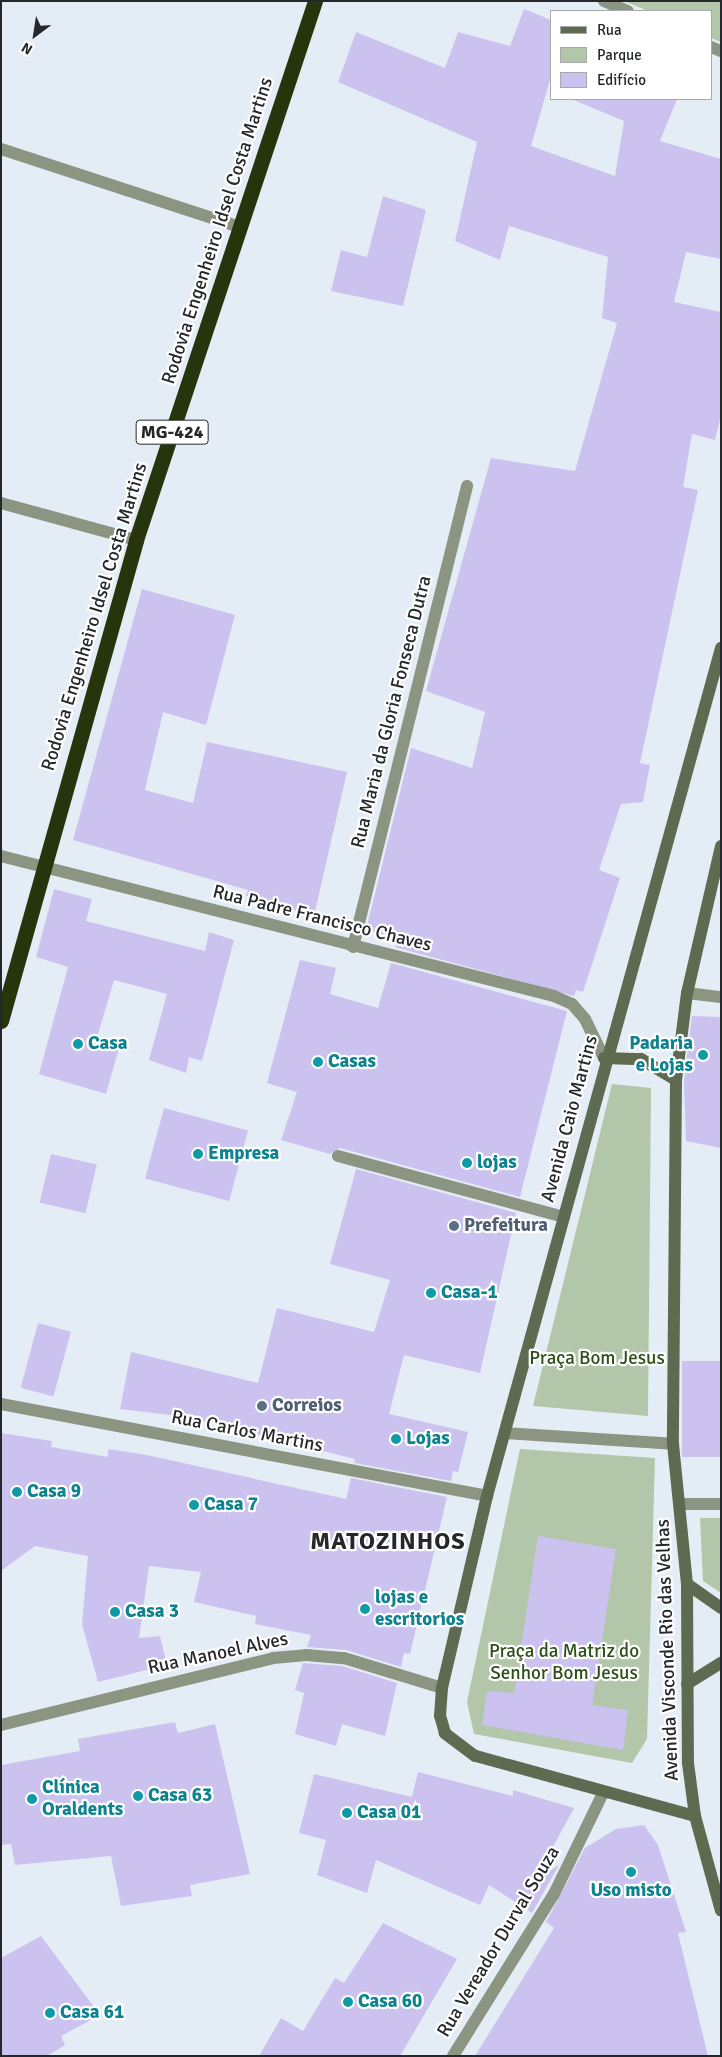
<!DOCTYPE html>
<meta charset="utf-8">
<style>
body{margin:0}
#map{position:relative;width:722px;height:2057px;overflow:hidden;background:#e4edf6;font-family:Signika,sans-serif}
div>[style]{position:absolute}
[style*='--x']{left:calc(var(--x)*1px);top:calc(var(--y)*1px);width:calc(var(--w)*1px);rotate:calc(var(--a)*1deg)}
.green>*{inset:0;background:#b2c6a9}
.building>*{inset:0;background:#ccc2ef;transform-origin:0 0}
.lane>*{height:12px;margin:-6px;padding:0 6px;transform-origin:6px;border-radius:6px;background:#8c9482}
.street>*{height:12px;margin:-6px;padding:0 6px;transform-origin:6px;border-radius:6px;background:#8c9482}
.secondary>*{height:12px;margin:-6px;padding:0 6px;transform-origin:6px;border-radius:6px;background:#5f6b50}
.highway>*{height:15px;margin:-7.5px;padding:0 7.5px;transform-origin:7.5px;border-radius:7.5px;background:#27350d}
.dots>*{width:14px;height:14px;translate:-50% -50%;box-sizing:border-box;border:2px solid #fff;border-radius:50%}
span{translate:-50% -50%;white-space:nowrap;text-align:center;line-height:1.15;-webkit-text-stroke:4.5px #fff;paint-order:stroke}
.shield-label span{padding:1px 4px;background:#fff;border:1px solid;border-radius:4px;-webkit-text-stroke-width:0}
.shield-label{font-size:18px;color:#25282b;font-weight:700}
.street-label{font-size:19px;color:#25282b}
.culture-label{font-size:19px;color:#0d838f;font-weight:700}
.left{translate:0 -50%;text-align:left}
.right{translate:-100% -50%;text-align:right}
.service-label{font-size:19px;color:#4e5e75;font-weight:700}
.park-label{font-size:19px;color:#2d5018}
.district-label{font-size:24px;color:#25282b;font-weight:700;letter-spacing:1px}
.frame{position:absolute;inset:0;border:2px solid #25282b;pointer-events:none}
.legend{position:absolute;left:550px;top:10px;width:162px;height:90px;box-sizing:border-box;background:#fff;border:1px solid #a8a9aa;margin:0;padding:6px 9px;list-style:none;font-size:15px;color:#25282b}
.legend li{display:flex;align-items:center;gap:10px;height:25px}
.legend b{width:25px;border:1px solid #a8a9aa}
.north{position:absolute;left:10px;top:10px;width:50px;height:50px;-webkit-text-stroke:4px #fff;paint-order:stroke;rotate:211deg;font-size:14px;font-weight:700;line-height:20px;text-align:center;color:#25282b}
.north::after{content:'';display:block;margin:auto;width:18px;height:22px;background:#25282b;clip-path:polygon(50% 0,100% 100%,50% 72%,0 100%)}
</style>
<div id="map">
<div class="green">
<div style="clip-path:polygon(624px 1px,721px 1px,721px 42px,711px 38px,711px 11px,648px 11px)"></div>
<div style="clip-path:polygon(612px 1084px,651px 1088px,648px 1416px,533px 1406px)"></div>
<div style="clip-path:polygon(520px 1449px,655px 1458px,647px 1739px,632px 1763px,474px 1734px,467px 1702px)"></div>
<div style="clip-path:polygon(700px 1518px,721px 1518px,721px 1593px,703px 1581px)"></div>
</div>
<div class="building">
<div style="clip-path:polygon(524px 9px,551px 20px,551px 76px,531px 146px,615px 176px,624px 121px,571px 99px,677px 99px,660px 141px,721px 159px,721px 259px,686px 252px,674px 302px,721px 312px,721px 415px,715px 440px,692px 434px,683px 487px,698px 490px,640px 763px,650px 765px,643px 802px,621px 804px,599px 870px,620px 878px,583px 992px,576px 990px,574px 996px,395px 947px,398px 938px,366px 930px,411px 748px,472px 768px,485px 712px,426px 691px,491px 458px,575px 471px,617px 323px,602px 318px,608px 257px,509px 226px,500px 260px,455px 241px,477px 142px,338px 82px,356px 32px,445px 68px,458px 32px,510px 46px)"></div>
<div style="clip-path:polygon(383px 196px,426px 210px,403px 306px,331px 291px,341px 250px,367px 257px)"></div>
<div style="clip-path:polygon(142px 589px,235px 615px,206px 725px,163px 712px,145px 790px,193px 803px,207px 742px,347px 772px,314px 916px,246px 896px,248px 890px,73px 840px)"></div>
<div style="clip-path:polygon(54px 889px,92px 899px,86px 921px,205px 951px,209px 932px,234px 940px,202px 1061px,189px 1057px,186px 1073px,149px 1060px,167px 994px,114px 980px,96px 1041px,119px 1048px,106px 1094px,39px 1074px,68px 967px,36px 957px)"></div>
<div style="clip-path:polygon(300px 960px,336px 968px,330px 994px,378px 1008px,391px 963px,567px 1011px,520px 1197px,340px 1148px,330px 1154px,281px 1140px,297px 1092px,267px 1083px)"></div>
<div style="clip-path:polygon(692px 1016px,721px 1017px,721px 1148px,686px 1141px,684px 1081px)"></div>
<div style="left:164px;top:1108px;width:87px;height:73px;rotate:15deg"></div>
<div style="left:51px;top:1154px;width:47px;height:50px;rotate:13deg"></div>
<div style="clip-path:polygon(356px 1169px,516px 1213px,480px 1373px,404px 1355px,389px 1414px,468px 1432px,458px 1472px,453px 1471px,451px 1481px,354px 1463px,355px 1459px,187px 1417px,120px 1409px,131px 1352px,258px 1383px,277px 1308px,374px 1332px,390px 1280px,330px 1264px)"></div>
<div style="left:38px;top:1323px;width:34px;height:67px;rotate:15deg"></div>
<div style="left:721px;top:1361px;width:96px;height:39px;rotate:90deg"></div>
<div style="clip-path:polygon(1px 1433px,52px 1441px,51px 1447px,108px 1457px,108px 1449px,147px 1455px,346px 1499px,351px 1478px,447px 1497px,410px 1654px,404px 1653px,401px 1667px,346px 1650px,307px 1647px,311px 1635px,255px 1624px,256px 1616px,194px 1602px,201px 1572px,149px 1566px,139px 1638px,160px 1636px,167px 1665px,98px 1682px,82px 1624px,88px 1556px,35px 1546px,1px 1571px)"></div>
<div style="clip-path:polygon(538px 1536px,616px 1549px,592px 1705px,628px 1710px,623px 1750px,482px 1725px,487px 1691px,514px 1693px)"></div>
<div style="clip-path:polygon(303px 1663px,342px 1666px,397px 1683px,385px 1736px,342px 1724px,336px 1746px,295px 1734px,304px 1693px,295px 1690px)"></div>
<div style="clip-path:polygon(175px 1722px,178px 1733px,215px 1724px,250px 1874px,190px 1885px,192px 1896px,121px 1906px,111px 1856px,15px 1865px,11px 1844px,1px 1845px,1px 1765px,80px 1751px,78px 1739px)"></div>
<div style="clip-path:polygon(418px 1772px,513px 1796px,513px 1790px,574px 1808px,535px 1880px,559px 1865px,532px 1913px,489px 1885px,480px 1905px,376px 1860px,367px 1893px,317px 1875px,326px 1840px,299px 1833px,314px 1774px,412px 1797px)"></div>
<div style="clip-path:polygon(644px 1825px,658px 1845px,686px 1932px,678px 1933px,708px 2056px,475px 2056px,554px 1928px,546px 1922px,585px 1848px,616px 1829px)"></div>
<div style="clip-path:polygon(383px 1923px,457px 1959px,400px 2056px,259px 2056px,281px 2018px,303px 2031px,335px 1978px,344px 1983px)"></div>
<div style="clip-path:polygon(41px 1936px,100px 2015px,61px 2036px,65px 2045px,47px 2056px,1px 2056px,1px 1958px)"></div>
</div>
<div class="lane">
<div style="--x:338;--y:1156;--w:234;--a:15.1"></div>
</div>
<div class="street">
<div style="--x:604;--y:1;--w:26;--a:23"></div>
<div style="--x:711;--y:47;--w:11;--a:22"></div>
<div style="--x:1;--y:149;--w:251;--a:18.1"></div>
<div style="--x:1;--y:503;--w:140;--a:15.3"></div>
<div style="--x:1;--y:856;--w:570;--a:14.21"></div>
<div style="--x:554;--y:996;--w:20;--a:24"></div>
<div style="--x:572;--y:1004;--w:20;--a:49"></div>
<div style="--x:585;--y:1019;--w:43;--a:64"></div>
<div style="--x:353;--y:947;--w:475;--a:-76.1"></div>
<div style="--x:687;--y:993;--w:34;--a:7"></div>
<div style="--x:1;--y:1404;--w:495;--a:10.7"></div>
<div style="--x:505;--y:1433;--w:168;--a:3.7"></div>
<div style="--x:682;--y:1504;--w:39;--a:0"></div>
<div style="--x:1;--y:1725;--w:280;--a:-13.8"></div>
<div style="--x:273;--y:1658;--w:33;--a:-5"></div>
<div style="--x:306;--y:1655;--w:38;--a:5"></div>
<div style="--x:344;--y:1658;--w:102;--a:17"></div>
<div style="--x:453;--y:2056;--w:191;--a:-58.1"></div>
<div style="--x:554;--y:1894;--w:112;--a:-64.1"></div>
</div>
<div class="secondary">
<div style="--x:721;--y:846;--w:151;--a:103"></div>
<div style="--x:687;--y:993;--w:88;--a:97.2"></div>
<div style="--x:676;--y:1080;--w:364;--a:90.5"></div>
<div style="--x:673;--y:1444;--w:141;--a:84.3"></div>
<div style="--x:687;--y:1584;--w:179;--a:89.7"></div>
<div style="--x:688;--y:1763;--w:53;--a:82.5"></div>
<div style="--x:695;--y:1816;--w:98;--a:74.7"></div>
<div style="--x:604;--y:1058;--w:37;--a:2"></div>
<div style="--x:641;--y:1059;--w:41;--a:31"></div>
<div style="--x:687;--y:1584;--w:42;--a:35.2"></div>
<div style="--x:687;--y:1684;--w:40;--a:-32"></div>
<div style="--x:695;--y:1816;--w:228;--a:-164.7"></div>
<div style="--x:475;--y:1756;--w:38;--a:-143"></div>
<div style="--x:445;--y:1733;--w:18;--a:-106"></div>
<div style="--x:440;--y:1716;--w:28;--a:-86"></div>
<div style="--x:442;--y:1688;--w:197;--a:-76.8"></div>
<div style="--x:487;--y:1496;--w:880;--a:-74.57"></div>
</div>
<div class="highway">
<div style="--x:1;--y:1021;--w:500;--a:-74.3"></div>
<div style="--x:136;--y:540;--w:568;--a:-71.63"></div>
</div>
<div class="dots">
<div style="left:78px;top:1044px;background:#0f9aa8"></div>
<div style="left:703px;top:1055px;background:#0f9aa8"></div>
<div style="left:318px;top:1062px;background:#0f9aa8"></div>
<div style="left:198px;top:1154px;background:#0f9aa8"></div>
<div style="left:467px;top:1163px;background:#0f9aa8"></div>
<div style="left:454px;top:1226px;background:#5c6f8a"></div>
<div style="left:431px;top:1293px;background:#0f9aa8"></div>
<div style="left:262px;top:1406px;background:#5c6f8a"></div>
<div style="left:396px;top:1439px;background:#0f9aa8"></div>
<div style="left:17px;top:1492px;background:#0f9aa8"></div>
<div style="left:194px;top:1505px;background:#0f9aa8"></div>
<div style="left:365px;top:1609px;background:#0f9aa8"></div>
<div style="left:115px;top:1612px;background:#0f9aa8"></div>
<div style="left:138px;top:1796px;background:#0f9aa8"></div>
<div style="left:32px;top:1799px;background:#0f9aa8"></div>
<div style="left:347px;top:1813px;background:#0f9aa8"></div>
<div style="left:631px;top:1872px;background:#0f9aa8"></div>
<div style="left:348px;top:2002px;background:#0f9aa8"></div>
<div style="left:50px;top:2013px;background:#0f9aa8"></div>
</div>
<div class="shield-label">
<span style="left:172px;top:432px">MG-424</span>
</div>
<div class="street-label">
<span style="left:218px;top:231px;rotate:-72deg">Rodovia Engenheiro Idsel Costa Martins</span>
<span style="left:95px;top:617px;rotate:-73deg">Rodovia Engenheiro Idsel Costa Martins</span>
<span style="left:392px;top:712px;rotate:-76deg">Rua Maria da Gloria Fonseca Dutra</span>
<span style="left:322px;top:919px;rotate:14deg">Rua Padre Francisco Chaves</span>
<span style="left:570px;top:1119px;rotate:-75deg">Avenida Caio Martins</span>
<span style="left:247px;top:1432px;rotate:11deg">Rua Carlos Martins</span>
<span style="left:668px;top:1650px;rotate:-92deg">Avenida Visconde Rio das Velhas</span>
<span style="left:218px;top:1654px;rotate:-12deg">Rua Manoel Alves</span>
<span style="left:499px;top:1942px;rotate:-59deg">Rua Vereador Durval Souza</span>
</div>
<div class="culture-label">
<span class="left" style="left:88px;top:1044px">Casa</span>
<span class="right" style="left:693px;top:1055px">Padaria<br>e Lojas</span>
<span class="left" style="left:328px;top:1062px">Casas</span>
<span class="left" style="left:208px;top:1154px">Empresa</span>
<span class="left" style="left:477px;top:1163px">lojas</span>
<span class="left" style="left:441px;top:1293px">Casa-1</span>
<span class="left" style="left:406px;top:1439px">Lojas</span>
<span class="left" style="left:27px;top:1492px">Casa 9</span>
<span class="left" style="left:204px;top:1505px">Casa 7</span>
<span class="left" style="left:375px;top:1609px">lojas e<br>escritorios</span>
<span class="left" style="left:125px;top:1612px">Casa 3</span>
<span class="left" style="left:42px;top:1799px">Clínica<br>Oraldents</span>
<span class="left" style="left:148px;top:1796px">Casa 63</span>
<span class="left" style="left:357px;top:1813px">Casa 01</span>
<span style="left:631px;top:1891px">Uso misto</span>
<span class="left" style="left:358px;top:2002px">Casa 60</span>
<span class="left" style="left:60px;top:2013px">Casa 61</span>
</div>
<div class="service-label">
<span class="left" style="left:464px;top:1226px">Prefeitura</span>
<span class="left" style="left:272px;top:1406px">Correios</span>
</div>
<div class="park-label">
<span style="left:597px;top:1359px">Praça Bom Jesus</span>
<span style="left:564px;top:1663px">Praça da Matriz do<br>Senhor Bom Jesus</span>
</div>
<div class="district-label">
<span style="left:388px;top:1542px">MATOZINHOS</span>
</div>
<div class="frame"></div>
<ul class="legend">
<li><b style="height:6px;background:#5f6b50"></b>Rua</li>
<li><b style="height:14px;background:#b2c6a9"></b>Parque</li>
<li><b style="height:14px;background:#ccc2ef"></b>Edifício</li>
</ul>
<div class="north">N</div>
</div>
